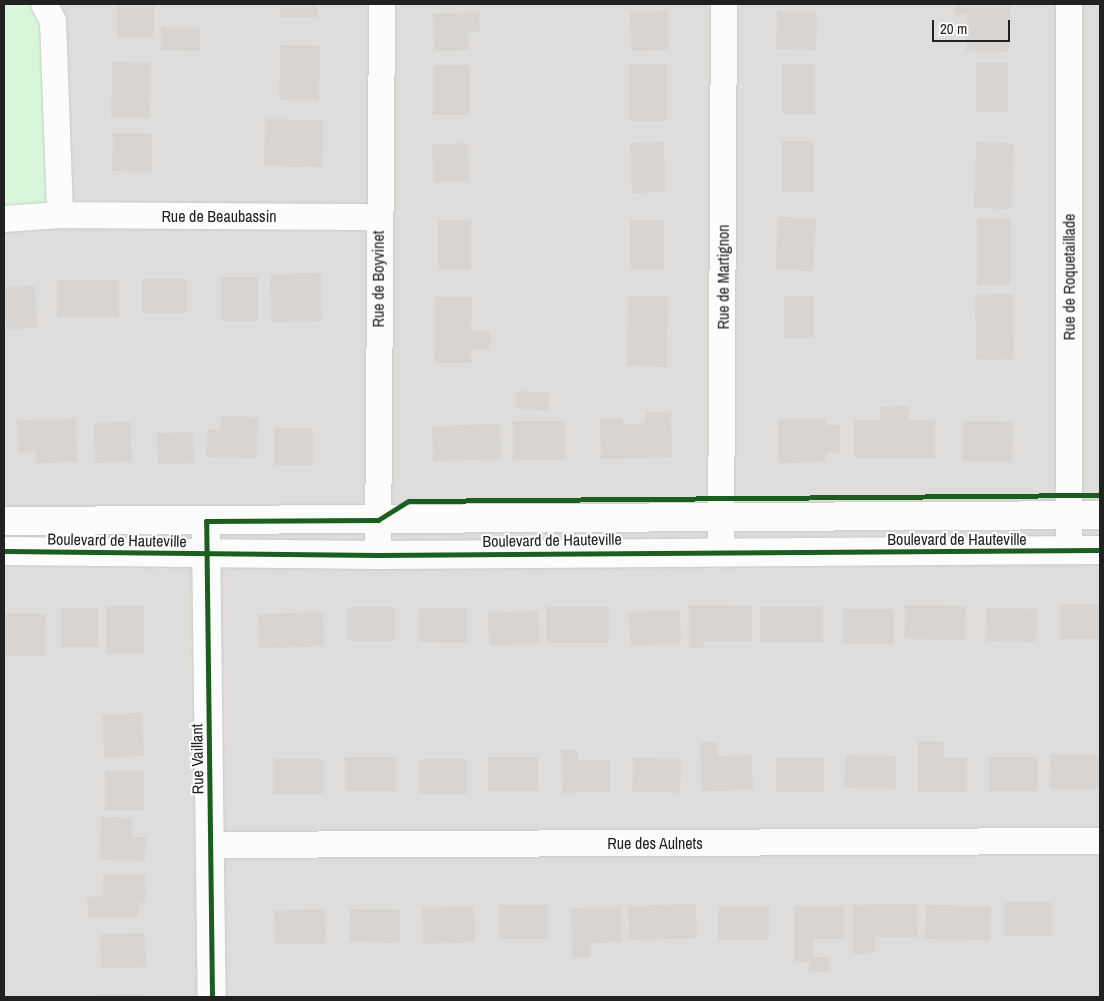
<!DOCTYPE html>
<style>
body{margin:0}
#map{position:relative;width:1104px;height:1001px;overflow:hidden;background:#f0eeea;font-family:"Archivo Narrow",sans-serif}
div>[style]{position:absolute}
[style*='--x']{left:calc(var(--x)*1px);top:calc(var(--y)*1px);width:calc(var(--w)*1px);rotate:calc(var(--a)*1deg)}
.residential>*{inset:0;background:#dfdddb;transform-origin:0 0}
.park>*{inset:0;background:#d8f6da}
.building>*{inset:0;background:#d7d4d1;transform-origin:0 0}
.roads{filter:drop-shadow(0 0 1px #c8c8c6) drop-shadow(0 0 1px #c8c8c6)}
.minor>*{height:26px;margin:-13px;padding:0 13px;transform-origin:13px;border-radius:13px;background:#fdfcfc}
.tertiary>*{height:28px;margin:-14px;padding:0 14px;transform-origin:14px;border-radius:14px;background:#fdfcfc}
.cycleway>*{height:5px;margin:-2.5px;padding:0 2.5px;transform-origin:2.5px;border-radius:2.5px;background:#1b5e20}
span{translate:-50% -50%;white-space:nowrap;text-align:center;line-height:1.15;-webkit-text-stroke:4px #fff;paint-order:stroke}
.street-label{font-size:16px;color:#212121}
.frame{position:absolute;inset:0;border:5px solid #212121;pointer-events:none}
.scale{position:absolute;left:932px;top:20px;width:78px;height:22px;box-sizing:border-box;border:2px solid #212121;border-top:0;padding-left:6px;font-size:15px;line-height:18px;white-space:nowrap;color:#212121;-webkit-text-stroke:4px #fff;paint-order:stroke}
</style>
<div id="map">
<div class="residential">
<div style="left:4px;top:4px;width:1096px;height:993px"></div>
</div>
<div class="park">
<div style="clip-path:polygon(4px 4px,44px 4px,60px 215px,4px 219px)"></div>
</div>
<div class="building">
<div style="left:117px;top:4px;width:37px;height:34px"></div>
<div style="left:280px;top:4px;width:38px;height:13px"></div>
<div style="clip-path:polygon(954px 4px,1010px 4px,1009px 52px,966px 51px,967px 15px,954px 15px)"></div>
<div style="left:668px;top:11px;width:39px;height:38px;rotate:89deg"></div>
<div style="left:777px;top:11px;width:40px;height:38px;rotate:1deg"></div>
<div style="clip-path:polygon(479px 12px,480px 31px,468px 32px,469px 50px,434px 51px,433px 14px)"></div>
<div style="left:161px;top:27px;width:39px;height:23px;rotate:1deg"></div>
<div style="left:280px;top:45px;width:40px;height:55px;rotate:1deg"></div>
<div style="left:112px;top:62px;width:39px;height:55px;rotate:1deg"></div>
<div style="left:976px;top:63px;width:32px;height:49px"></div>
<div style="left:629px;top:64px;width:38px;height:57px"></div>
<div style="left:782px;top:64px;width:33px;height:50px"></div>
<div style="left:433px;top:65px;width:37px;height:50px"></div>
<div style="left:265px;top:119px;width:58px;height:47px;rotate:1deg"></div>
<div style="left:113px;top:133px;width:39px;height:38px;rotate:1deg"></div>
<div style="left:782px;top:141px;width:32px;height:51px"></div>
<div style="left:664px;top:142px;width:50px;height:34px;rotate:88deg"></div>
<div style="left:976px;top:142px;width:38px;height:66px;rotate:2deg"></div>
<div style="left:468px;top:143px;width:38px;height:36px;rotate:88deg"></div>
<div style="left:778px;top:217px;width:38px;height:52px;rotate:3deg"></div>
<div style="left:977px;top:218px;width:34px;height:67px"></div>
<div style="left:438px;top:220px;width:33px;height:50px"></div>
<div style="left:630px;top:220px;width:34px;height:50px"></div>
<div style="left:321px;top:273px;width:48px;height:51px;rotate:89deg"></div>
<div style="left:258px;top:277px;width:44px;height:37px;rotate:90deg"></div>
<div style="left:142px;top:279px;width:45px;height:34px"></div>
<div style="left:119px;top:280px;width:37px;height:62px;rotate:90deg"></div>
<div style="left:35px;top:286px;width:42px;height:31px;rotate:87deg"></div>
<div style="left:1013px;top:294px;width:65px;height:38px;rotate:89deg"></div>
<div style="left:628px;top:296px;width:40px;height:70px;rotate:1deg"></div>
<div style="left:784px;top:296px;width:30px;height:42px"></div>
<div style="clip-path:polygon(435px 297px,472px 297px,471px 331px,491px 331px,490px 350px,471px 349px,471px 363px,434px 363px)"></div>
<div style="left:516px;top:391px;width:33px;height:18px;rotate:2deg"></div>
<div style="clip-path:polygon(909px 406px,909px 420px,935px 420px,935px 458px,854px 458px,854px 420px,881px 420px,880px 407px)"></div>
<div style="clip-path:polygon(646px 412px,671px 412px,672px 457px,601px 459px,600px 418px,623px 418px,623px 424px,646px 423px)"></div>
<div style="clip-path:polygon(221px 416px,258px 417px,257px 458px,206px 457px,207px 429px,220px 430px)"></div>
<div style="clip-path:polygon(76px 419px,77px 462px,36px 463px,36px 451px,18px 452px,17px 420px)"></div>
<div style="clip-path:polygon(778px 419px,826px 419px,826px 425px,840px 425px,840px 453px,826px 453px,826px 462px,778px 463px)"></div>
<div style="left:565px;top:421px;width:39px;height:52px;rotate:90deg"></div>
<div style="left:963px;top:421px;width:50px;height:40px;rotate:1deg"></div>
<div style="left:131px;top:422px;width:40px;height:37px;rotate:89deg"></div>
<div style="left:500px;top:424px;width:35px;height:68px;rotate:88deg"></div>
<div style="left:313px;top:428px;width:37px;height:39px;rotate:90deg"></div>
<div style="left:193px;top:432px;width:31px;height:36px;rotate:88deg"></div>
<div style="left:1100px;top:604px;width:35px;height:40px;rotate:90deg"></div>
<div style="clip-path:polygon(689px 605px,752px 606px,752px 641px,704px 641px,704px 648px,689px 648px)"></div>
<div style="left:905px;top:605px;width:61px;height:34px;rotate:1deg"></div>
<div style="left:144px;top:606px;width:48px;height:38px;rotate:90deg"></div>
<div style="left:395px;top:607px;width:34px;height:48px;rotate:90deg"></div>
<div style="left:546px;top:607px;width:63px;height:36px"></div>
<div style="left:760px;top:607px;width:63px;height:35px"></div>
<div style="left:61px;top:608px;width:37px;height:39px"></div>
<div style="left:419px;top:608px;width:48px;height:34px;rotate:1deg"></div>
<div style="left:986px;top:608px;width:51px;height:33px;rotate:1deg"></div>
<div style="left:843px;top:609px;width:51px;height:35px"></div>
<div style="left:680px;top:610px;width:34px;height:51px;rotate:88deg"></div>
<div style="left:538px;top:611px;width:33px;height:50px;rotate:88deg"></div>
<div style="left:323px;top:612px;width:34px;height:65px;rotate:88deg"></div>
<div style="left:4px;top:613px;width:42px;height:43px;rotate:1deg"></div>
<div style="left:142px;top:713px;width:43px;height:40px;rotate:87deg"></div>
<div style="clip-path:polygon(918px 741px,944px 742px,944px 758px,967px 758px,967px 792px,918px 792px)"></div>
<div style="clip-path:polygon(700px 742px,717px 742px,718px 756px,752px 755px,753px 790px,702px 791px)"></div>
<div style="clip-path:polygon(561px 750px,578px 750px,578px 760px,610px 760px,610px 792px,562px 793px)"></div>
<div style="left:1050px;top:754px;width:50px;height:35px;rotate:1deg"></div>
<div style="left:845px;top:755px;width:51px;height:33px;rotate:1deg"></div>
<div style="left:396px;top:757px;width:34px;height:51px;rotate:90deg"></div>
<div style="left:488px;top:757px;width:50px;height:34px"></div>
<div style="left:1038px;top:757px;width:34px;height:49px;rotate:90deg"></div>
<div style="left:633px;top:758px;width:48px;height:34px;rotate:1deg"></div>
<div style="left:776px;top:758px;width:48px;height:34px"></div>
<div style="left:273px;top:759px;width:51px;height:35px"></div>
<div style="left:467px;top:759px;width:35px;height:48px;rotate:90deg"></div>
<div style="left:144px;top:771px;width:39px;height:39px;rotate:90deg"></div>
<div style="clip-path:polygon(101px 817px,132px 818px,132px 837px,146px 837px,145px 861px,100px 860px)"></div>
<div style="clip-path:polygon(145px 874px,146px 902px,139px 903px,139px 917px,88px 918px,87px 897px,103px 896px,103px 875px)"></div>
<div style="left:1004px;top:902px;width:48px;height:34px"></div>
<div style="left:696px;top:904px;width:34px;height:68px;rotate:88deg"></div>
<div style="clip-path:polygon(917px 904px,918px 937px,874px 937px,875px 953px,853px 954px,853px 905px)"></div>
<div style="left:499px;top:905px;width:49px;height:34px"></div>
<div style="left:926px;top:905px;width:65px;height:34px;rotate:1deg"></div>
<div style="left:474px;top:906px;width:36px;height:52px;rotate:88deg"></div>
<div style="left:769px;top:906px;width:34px;height:51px;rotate:90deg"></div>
<div style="clip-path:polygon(794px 906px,844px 907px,844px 939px,813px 939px,813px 957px,830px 957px,829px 972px,809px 972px,809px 962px,794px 961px)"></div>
<div style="clip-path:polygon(621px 907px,622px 942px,591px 943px,591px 957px,572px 958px,571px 908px)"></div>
<div style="left:325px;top:909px;width:34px;height:51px;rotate:88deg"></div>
<div style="left:350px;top:909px;width:50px;height:33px;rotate:1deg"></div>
<div style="left:145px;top:933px;width:34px;height:45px;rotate:88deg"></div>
<div style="left:96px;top:994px;width:49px;height:3px"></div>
</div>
<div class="roads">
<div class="minor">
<div style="--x:44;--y:4;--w:19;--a:62"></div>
<div style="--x:53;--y:21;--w:194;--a:87.9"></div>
<div style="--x:1069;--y:4;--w:547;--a:90"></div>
<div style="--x:4;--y:219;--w:56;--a:-4.1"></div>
<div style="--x:60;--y:215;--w:318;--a:0.4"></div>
<div style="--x:721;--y:551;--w:547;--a:-89.69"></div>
<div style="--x:378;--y:555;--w:551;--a:-89.58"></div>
<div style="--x:210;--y:845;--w:890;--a:-0.26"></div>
</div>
<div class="tertiary">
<div style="--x:4;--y:521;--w:1096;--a:-0.31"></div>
<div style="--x:206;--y:536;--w:461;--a:89.3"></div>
<div style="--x:4;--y:551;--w:374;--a:0.6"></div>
<div style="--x:378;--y:555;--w:722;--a:-0.4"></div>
</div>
</div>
<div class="cycleway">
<div style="--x:4;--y:551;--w:374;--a:0.6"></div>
<div style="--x:378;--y:555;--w:722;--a:-0.4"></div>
<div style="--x:212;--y:997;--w:476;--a:-90.7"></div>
<div style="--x:206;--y:521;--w:172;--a:-0.3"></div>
<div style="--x:378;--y:520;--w:36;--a:-32"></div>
<div style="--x:409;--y:501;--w:691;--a:-0.5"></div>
</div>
<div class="street-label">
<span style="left:219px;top:216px">Rue de Beaubassin</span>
<span style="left:723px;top:277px;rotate:-90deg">Rue de Martignon</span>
<span style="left:1069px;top:277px;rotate:-90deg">Rue de Roquetaillade</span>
<span style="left:378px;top:279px;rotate:-90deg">Rue de Boyvinet</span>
<span style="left:957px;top:539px">Boulevard de Hauteville</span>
<span style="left:117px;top:540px;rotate:1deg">Boulevard de Hauteville</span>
<span style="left:552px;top:540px;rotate:-1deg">Boulevard de Hauteville</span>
<span style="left:197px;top:759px;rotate:-91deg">Rue Vaillant</span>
<span style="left:655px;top:843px">Rue des Aulnets</span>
</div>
<div class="frame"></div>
<div class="scale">20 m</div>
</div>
